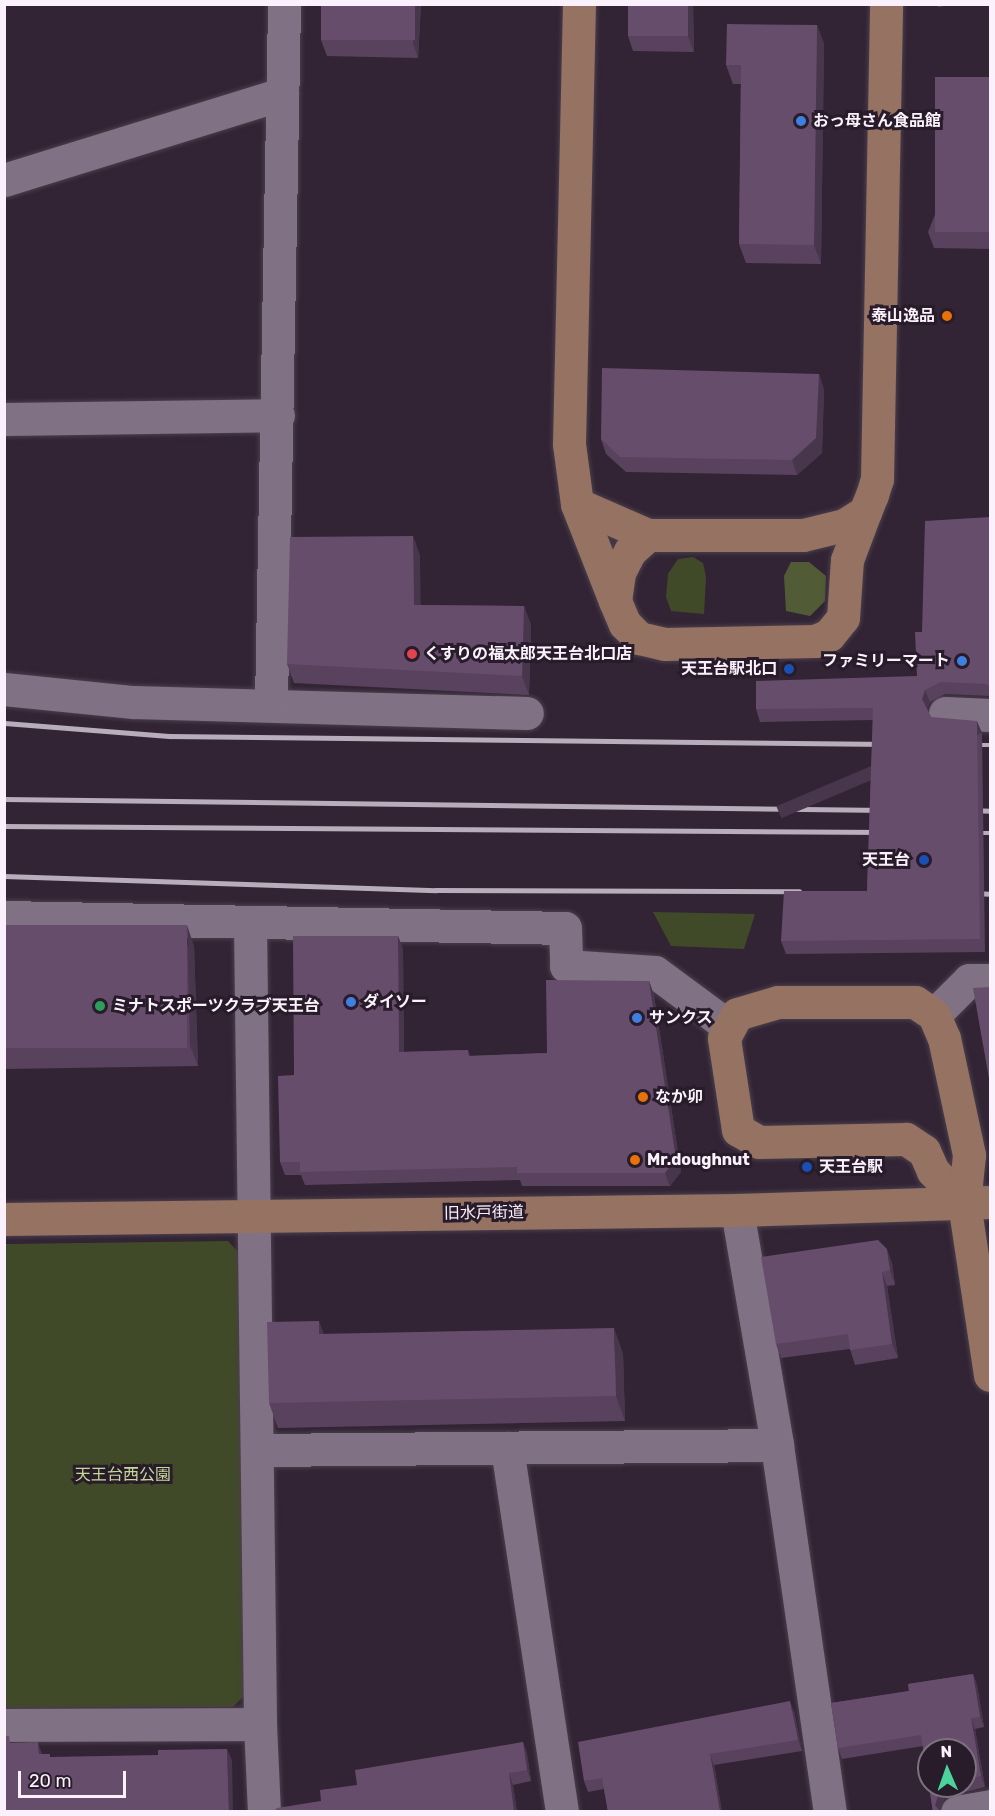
<!DOCTYPE html>
<meta charset="utf-8">
<style>
body{margin:0}
#map{position:relative;width:995px;height:1816px;overflow:hidden;background:#322434;font-family:Rubik,"Noto Sans JP",sans-serif}
div>[style]{position:absolute}
[style*='--x']{left:calc(var(--x)*1px);top:calc(var(--y)*1px);width:calc(var(--w)*1px);rotate:calc(var(--a)*1deg)}
.green>*{inset:0;background:#414a28}
.forest>*{inset:0;background:#515c36}
.roads{filter:drop-shadow(0 0 2px #4a3f4d) drop-shadow(0 0 2px #4a3f4d)}
.street>*{height:33px;margin:-16.5px;padding:0 16.5px;transform-origin:16.5px;border-radius:16.5px;background:#817184}
.secondary>*{height:33px;margin:-16.5px;padding:0 16.5px;transform-origin:16.5px;border-radius:16.5px;background:#957262}
.rail>*{height:4.5px;margin:-2.25px;padding:0 2.25px;transform-origin:2.25px;border-radius:2.25px;background:#b8adba}
.wall>*{inset:0;background:#59425d}
.shaded-wall>*{inset:0;background:#48364c;transform-origin:0 0}
.building>*{inset:0;background:#674d6c;transform-origin:0 0}
.dots>*{width:16px;height:16px;translate:-50% -50%;box-sizing:border-box;border:3px solid #281b2a;border-radius:50%}
span{translate:-50% -50%;white-space:nowrap;text-align:center;line-height:1.15;-webkit-text-stroke:6px #281b2a;paint-order:stroke}
.poi-label{font-size:16px;color:#faf1fc;font-weight:700}
.left{translate:0 -50%;text-align:left}
.right{translate:-100% -50%;text-align:right}
.street-label{font-size:16px;color:#faf1fc}
.park-label{font-size:16px;color:#c5d897}
.frame{position:absolute;inset:0;border:6px solid #faf1fc;pointer-events:none}
.north{position:absolute;left:917px;top:1738px;width:60px;height:60px;box-sizing:border-box;background:#281b2a;border:2px solid #7c717e;border-radius:50%;rotate:358deg;font-size:16px;font-weight:700;line-height:24px;text-align:center;color:#faf1fc}
.north::after{content:'';display:block;margin:auto;width:21px;height:27px;background:#4ad49c;clip-path:polygon(50% 0,100% 100%,50% 72%,0 100%)}
.scale{position:absolute;left:18px;top:1771px;width:108px;height:27px;box-sizing:border-box;border:3px solid #faf1fc;border-top:0;padding-left:8px;font-size:18px;line-height:21px;white-space:nowrap;color:#faf1fc;-webkit-text-stroke:4px #281b2a;paint-order:stroke}
</style>
<div id="map">
<div class="green">
<div style="clip-path:polygon(693px 557px,703px 563px,706px 577px,704px 614px,671px 611px,666px 597px,668px 574px,678px 559px)"></div>
<div style="clip-path:polygon(653px 912px,755px 914px,744px 949px,671px 946px)"></div>
<div style="clip-path:polygon(228px 1241px,241px 1255px,244px 1696px,233px 1707px,5px 1708px,4px 1244px)"></div>
</div>
<div class="forest">
<div style="clip-path:polygon(791px 562px,809px 562px,826px 576px,825px 601px,810px 616px,786px 611px,784px 576px)"></div>
</div>
<div class="roads">
<div class="street">
<div style="--x:4;--y:180;--w:291;--a:-17.2"></div>
<div style="--x:4;--y:419;--w:274;--a:-0.8"></div>
<div style="--x:4;--y:689;--w:130;--a:5.8"></div>
<div style="--x:133;--y:702;--w:394;--a:1.6"></div>
<div style="--x:271;--y:703;--w:699;--a:-88.93"></div>
<div style="--x:945;--y:713;--w:45;--a:2.5"></div>
<div style="--x:4;--y:917;--w:561;--a:1.12"></div>
<div style="--x:565;--y:928;--w:38;--a:88"></div>
<div style="--x:566;--y:966;--w:89;--a:3.9"></div>
<div style="--x:655;--y:972;--w:91;--a:36.5"></div>
<div style="--x:250;--y:924;--w:800;--a:89.28"></div>
<div style="--x:260;--y:1724;--w:88;--a:87.4"></div>
<div style="--x:934;--y:1015;--w:49;--a:-45"></div>
<div style="--x:969;--y:980;--w:21;--a:0"></div>
<div style="--x:737;--y:1210;--w:238;--a:80.3"></div>
<div style="--x:777;--y:1445;--w:371;--a:81.8"></div>
<div style="--x:507;--y:1448;--w:368;--a:81.4"></div>
<div style="--x:259;--y:1450;--w:518;--a:-0.55"></div>
<div style="--x:4;--y:1725;--w:256;--a:-0.2"></div>
<div style="--x:957;--y:1812;--w:34;--a:-10"></div>
</div>
<div class="secondary">
<div style="--x:577;--y:504;--w:61;--a:-97.6"></div>
<div style="--x:569;--y:444;--w:440;--a:-88.7"></div>
<div style="--x:865;--y:512;--w:25;--a:148"></div>
<div style="--x:844;--y:525;--w:42;--a:166.3"></div>
<div style="--x:803;--y:535;--w:155;--a:180"></div>
<div style="--x:648;--y:535;--w:24;--a:138"></div>
<div style="--x:630;--y:551;--w:25;--a:117"></div>
<div style="--x:619;--y:573;--w:28;--a:98"></div>
<div style="--x:615;--y:601;--w:25;--a:67"></div>
<div style="--x:625;--y:624;--w:20;--a:45"></div>
<div style="--x:639;--y:638;--w:26;--a:13"></div>
<div style="--x:664;--y:644;--w:151;--a:-1.1"></div>
<div style="--x:815;--y:641;--w:15;--a:-23"></div>
<div style="--x:829;--y:635;--w:22;--a:-51"></div>
<div style="--x:843;--y:618;--w:58;--a:-86.1"></div>
<div style="--x:847;--y:560;--w:51;--a:-69.4"></div>
<div style="--x:865;--y:512;--w:18;--a:-68"></div>
<div style="--x:872;--y:495;--w:17;--a:-73"></div>
<div style="--x:877;--y:479;--w:475;--a:-88.9"></div>
<div style="--x:615;--y:601;--w:104;--a:-111.4"></div>
<div style="--x:577;--y:504;--w:77;--a:23.6"></div>
<div style="--x:964;--y:1203;--w:45;--a:-134.1"></div>
<div style="--x:933;--y:1171;--w:22;--a:-114"></div>
<div style="--x:924;--y:1151;--w:22;--a:-146"></div>
<div style="--x:906;--y:1139;--w:147;--a:178.8"></div>
<div style="--x:759;--y:1142;--w:24;--a:-150"></div>
<div style="--x:738;--y:1130;--w:93;--a:-98.7"></div>
<div style="--x:724;--y:1038;--w:27;--a:-62"></div>
<div style="--x:737;--y:1014;--w:43;--a:-16.3"></div>
<div style="--x:778;--y:1002;--w:137;--a:0"></div>
<div style="--x:915;--y:1002;--w:23;--a:34"></div>
<div style="--x:934;--y:1015;--w:25;--a:67"></div>
<div style="--x:944;--y:1038;--w:120;--a:77.9"></div>
<div style="--x:969;--y:1155;--w:48;--a:95.9"></div>
<div style="--x:964;--y:1203;--w:174;--a:81.4"></div>
<div style="--x:4;--y:1219;--w:733;--a:-0.7"></div>
<div style="--x:737;--y:1210;--w:253;--a:-1.8"></div>
</div>
</div>
<div class="rail">
<div style="--x:4;--y:723;--w:166;--a:4.5"></div>
<div style="--x:169;--y:736;--w:720;--a:0.64"></div>
<div style="--x:967;--y:745;--w:23;--a:0"></div>
<div style="--x:4;--y:799;--w:882;--a:0.71"></div>
<div style="--x:967;--y:810;--w:23;--a:2"></div>
<div style="--x:4;--y:826;--w:882;--a:0.39"></div>
<div style="--x:967;--y:833;--w:23;--a:0"></div>
<div style="--x:4;--y:876;--w:432;--a:1.9"></div>
<div style="--x:436;--y:890;--w:363;--a:0.2"></div>
<div style="--x:967;--y:893;--w:23;--a:2"></div>
</div>
<div class="wall">
<div style="clip-path:polygon(421px 4px,418px 58px,327px 56px,321px 40px)"></div>
<div style="clip-path:polygon(693px 4px,694px 52px,633px 51px,628px 36px)"></div>
<div style="clip-path:polygon(937px 4px,956px 4px,938px 7px)"></div>
<div style="clip-path:polygon(817px 25px,824px 44px,821px 264px,746px 263px,739px 244px,741px 84px,733px 84px,726px 65px)"></div>
<div style="clip-path:polygon(990px 77px,990px 249px,934px 248px,928px 232px)"></div>
<div style="clip-path:polygon(819px 374px,824px 390px,822px 453px,797px 475px,626px 472px,606px 454px,601px 439px)"></div>
<div style="clip-path:polygon(990px 517px,990px 696px,945px 694px,930px 702px,927px 709px,931px 717px,982px 733px,985px 952px,786px 954px,781px 941px,867px 891px,873px 720px,760px 722px,756px 709px,917px 676px,922px 632px)"></div>
<div style="clip-path:polygon(413px 536px,420px 556px,420px 605px,524px 606px,531px 625px,529px 695px,294px 683px,287px 664px)"></div>
<div style="clip-path:polygon(4px 925px,194px 946px,198px 1066px,4px 1069px)"></div>
<div style="clip-path:polygon(398px 936px,403px 949px,404px 1052px,468px 1050px,470px 1056px,547px 1053px,649px 981px,654px 995px,681px 1172px,670px 1186px,522px 1186px,520px 1180px,305px 1185px,301px 1175px,285px 1175px,280px 1162px,294px 1075px)"></div>
<div style="clip-path:polygon(892px 1263px,895px 1285px,887px 1286px,898px 1358px,855px 1365px,850px 1349px,781px 1358px,776px 1344px)"></div>
<div style="clip-path:polygon(324px 1334px,623px 1353px,625px 1421px,278px 1428px,269px 1403px)"></div>
<div style="clip-path:polygon(evenodd,973px 1674px,977px 1685px,984px 1727px,975px 1729px,985px 1787px,945px 1797px,940px 1811px,933px 1812px,923px 1746px,842px 1759px,838px 1748px,831px 1703px,909px 1691px,908px 1684px,973px 1674px,929px 1750px,965px 1750px,965px 1786px,929px 1786px,929px 1750px)"></div>
<div style="clip-path:polygon(794px 1711px,802px 1751px,714px 1765px,722px 1812px,608px 1812px,604px 1789px,588px 1792px,584px 1781px)"></div>
<div style="clip-path:polygon(523px 1742px,527px 1754px,531px 1781px,513px 1785px,517px 1812px,272px 1812px,321px 1801px,357px 1785px)"></div>
</div>
<div class="shaded-wall">
<div style="clip-path:polygon(415px 4px,421px 4px,418px 58px,413px 43px)"></div>
<div style="clip-path:polygon(688px 4px,693px 4px,694px 52px,688px 36px)"></div>
<div style="clip-path:polygon(817px 25px,824px 44px,821px 264px,814px 245px)"></div>
<div style="clip-path:polygon(819px 374px,824px 390px,822px 453px,797px 475px,792px 460px)"></div>
<div style="clip-path:polygon(413px 536px,420px 556px,421px 624px,414px 605px)"></div>
<div style="clip-path:polygon(524px 606px,531px 625px,529px 695px,522px 676px)"></div>
<div style="clip-path:polygon(925px 690px,930px 702px,926px 712px,922px 699px)"></div>
<div style="left:977px;top:721px;width:13px;height:218px;rotate:67deg"></div>
<div style="clip-path:polygon(187px 925px,194px 946px,198px 1066px,190px 1045px)"></div>
<div style="clip-path:polygon(398px 936px,403px 949px,404px 1065px,399px 1052px)"></div>
<div style="clip-path:polygon(649px 981px,654px 995px,681px 1172px,670px 1186px,665px 1173px)"></div>
<div style="clip-path:polygon(887px 1249px,892px 1263px,895px 1285px,890px 1270px)"></div>
<div style="clip-path:polygon(882px 1272px,887px 1286px,898px 1358px,892px 1344px)"></div>
<div style="clip-path:polygon(319px 1321px,328px 1345px,319px 1334px)"></div>
<div style="clip-path:polygon(614px 1328px,623px 1353px,625px 1421px,616px 1396px)"></div>
<div style="clip-path:polygon(973px 1674px,977px 1685px,984px 1727px,980px 1717px)"></div>
<div style="clip-path:polygon(790px 1701px,794px 1711px,802px 1751px,798px 1740px)"></div>
<div style="clip-path:polygon(971px 1718px,975px 1729px,985px 1787px,981px 1776px)"></div>
<div style="clip-path:polygon(38px 1742px,42px 1754px,39px 1754px)"></div>
<div style="clip-path:polygon(523px 1742px,527px 1754px,531px 1781px,527px 1770px)"></div>
<div style="clip-path:polygon(227px 1749px,232px 1760px,233px 1812px,229px 1812px)"></div>
<div style="clip-path:polygon(710px 1754px,714px 1765px,722px 1812px,720px 1812px)"></div>
<div style="clip-path:polygon(509px 1773px,513px 1785px,517px 1812px,514px 1812px)"></div>
<div style="clip-path:polygon(941px 1787px,945px 1797px,940px 1812px,935px 1805px)"></div>
</div>
<div class="building">
<div style="left:321px;top:4px;width:94px;height:36px"></div>
<div style="left:628px;top:4px;width:60px;height:32px"></div>
<div style="clip-path:polygon(727px 24px,817px 25px,814px 245px,739px 244px,741px 65px,726px 65px)"></div>
<div style="left:935px;top:77px;width:55px;height:155px"></div>
<div style="clip-path:polygon(602px 368px,819px 374px,816px 438px,792px 460px,620px 457px,601px 439px)"></div>
<div style="clip-path:polygon(990px 517px,990px 686px,986px 684px,941px 682px,925px 690px,922px 699px,931px 717px,977px 721px,980px 939px,781px 941px,784px 891px,867px 891px,873px 708px,756px 709px,756px 681px,917px 676px,915px 632px,922px 632px,925px 521px)"></div>
<div style="clip-path:polygon(413px 536px,414px 605px,524px 606px,522px 676px,287px 664px,290px 537px)"></div>
<div style="left:4px;top:925px;width:183px;height:123px"></div>
<div style="clip-path:polygon(293px 936px,398px 936px,399px 1052px,468px 1050px,468px 1056px,547px 1053px,546px 980px,649px 981px,676px 1159px,665px 1173px,517px 1173px,517px 1167px,300px 1172px,300px 1162px,280px 1162px,278px 1076px,294px 1075px)"></div>
<div style="clip-path:polygon(990px 987px,990px 1084px,973px 988px)"></div>
<div style="clip-path:polygon(878px 1240px,887px 1249px,890px 1270px,882px 1272px,892px 1344px,850px 1350px,848px 1334px,776px 1344px,761px 1257px)"></div>
<div style="clip-path:polygon(319px 1321px,319px 1334px,614px 1328px,616px 1396px,269px 1403px,267px 1322px)"></div>
<div style="clip-path:polygon(973px 1674px,980px 1717px,971px 1718px,981px 1776px,965px 1780px,965px 1750px,929px 1750px,929px 1786px,944px 1786px,941px 1787px,935px 1805px,940px 1812px,933px 1812px,921px 1735px,838px 1748px,831px 1703px,909px 1691px,908px 1684px)"></div>
<div style="clip-path:polygon(790px 1701px,798px 1740px,710px 1754px,720px 1812px,608px 1812px,602px 1778px,584px 1781px,578px 1742px)"></div>
<div style="clip-path:polygon(4px 1736px,9px 1736px,10px 1743px,38px 1742px,39px 1754px,50px 1754px,50px 1757px,158px 1755px,158px 1750px,227px 1749px,229px 1812px,4px 1812px)"></div>
<div style="clip-path:polygon(523px 1742px,527px 1770px,509px 1773px,514px 1812px,272px 1812px,277px 1808px,321px 1801px,320px 1790px,357px 1785px,355px 1770px)"></div>
</div>
<div class="dots">
<div style="left:801px;top:121px;background:#3f7fe0"></div>
<div style="left:947px;top:316px;background:#e8710a"></div>
<div style="left:412px;top:654px;background:#e0444e"></div>
<div style="left:962px;top:661px;background:#3f7fe0"></div>
<div style="left:789px;top:669px;background:#1a4fb4"></div>
<div style="left:924px;top:860px;background:#1a4fb4"></div>
<div style="left:351px;top:1002px;background:#3f7fe0"></div>
<div style="left:100px;top:1006px;background:#2e9e5b"></div>
<div style="left:637px;top:1018px;background:#3f7fe0"></div>
<div style="left:643px;top:1097px;background:#e8710a"></div>
<div style="left:635px;top:1160px;background:#e8710a"></div>
<div style="left:807px;top:1167px;background:#1a4fb4"></div>
</div>
<div class="poi-label">
<span class="left" style="left:813px;top:121px">おっ母さん食品館</span>
<span class="right" style="left:935px;top:316px">泰山逸品</span>
<span class="left" style="left:424px;top:654px">くすりの福太郎天王台北口店</span>
<span class="right" style="left:950px;top:661px">ファミリーマート</span>
<span class="right" style="left:777px;top:669px">天王台駅北口</span>
<span class="right" style="left:910px;top:860px">天王台</span>
<span class="left" style="left:363px;top:1002px">ダイソー</span>
<span class="left" style="left:112px;top:1006px">ミナトスポーツクラブ天王台</span>
<span class="left" style="left:649px;top:1018px">サンクス</span>
<span class="left" style="left:655px;top:1097px">なか卯</span>
<span class="left" style="left:647px;top:1160px">Mr.doughnut</span>
<span class="left" style="left:819px;top:1167px">天王台駅</span>
</div>
<div class="street-label">
<span style="left:484px;top:1213px;rotate:-1deg">旧水戸街道</span>
</div>
<div class="park-label">
<span style="left:123px;top:1475px">天王台西公園</span>
</div>
<div class="frame"></div>
<div class="north">N</div>
<div class="scale">20 m</div>
</div>
